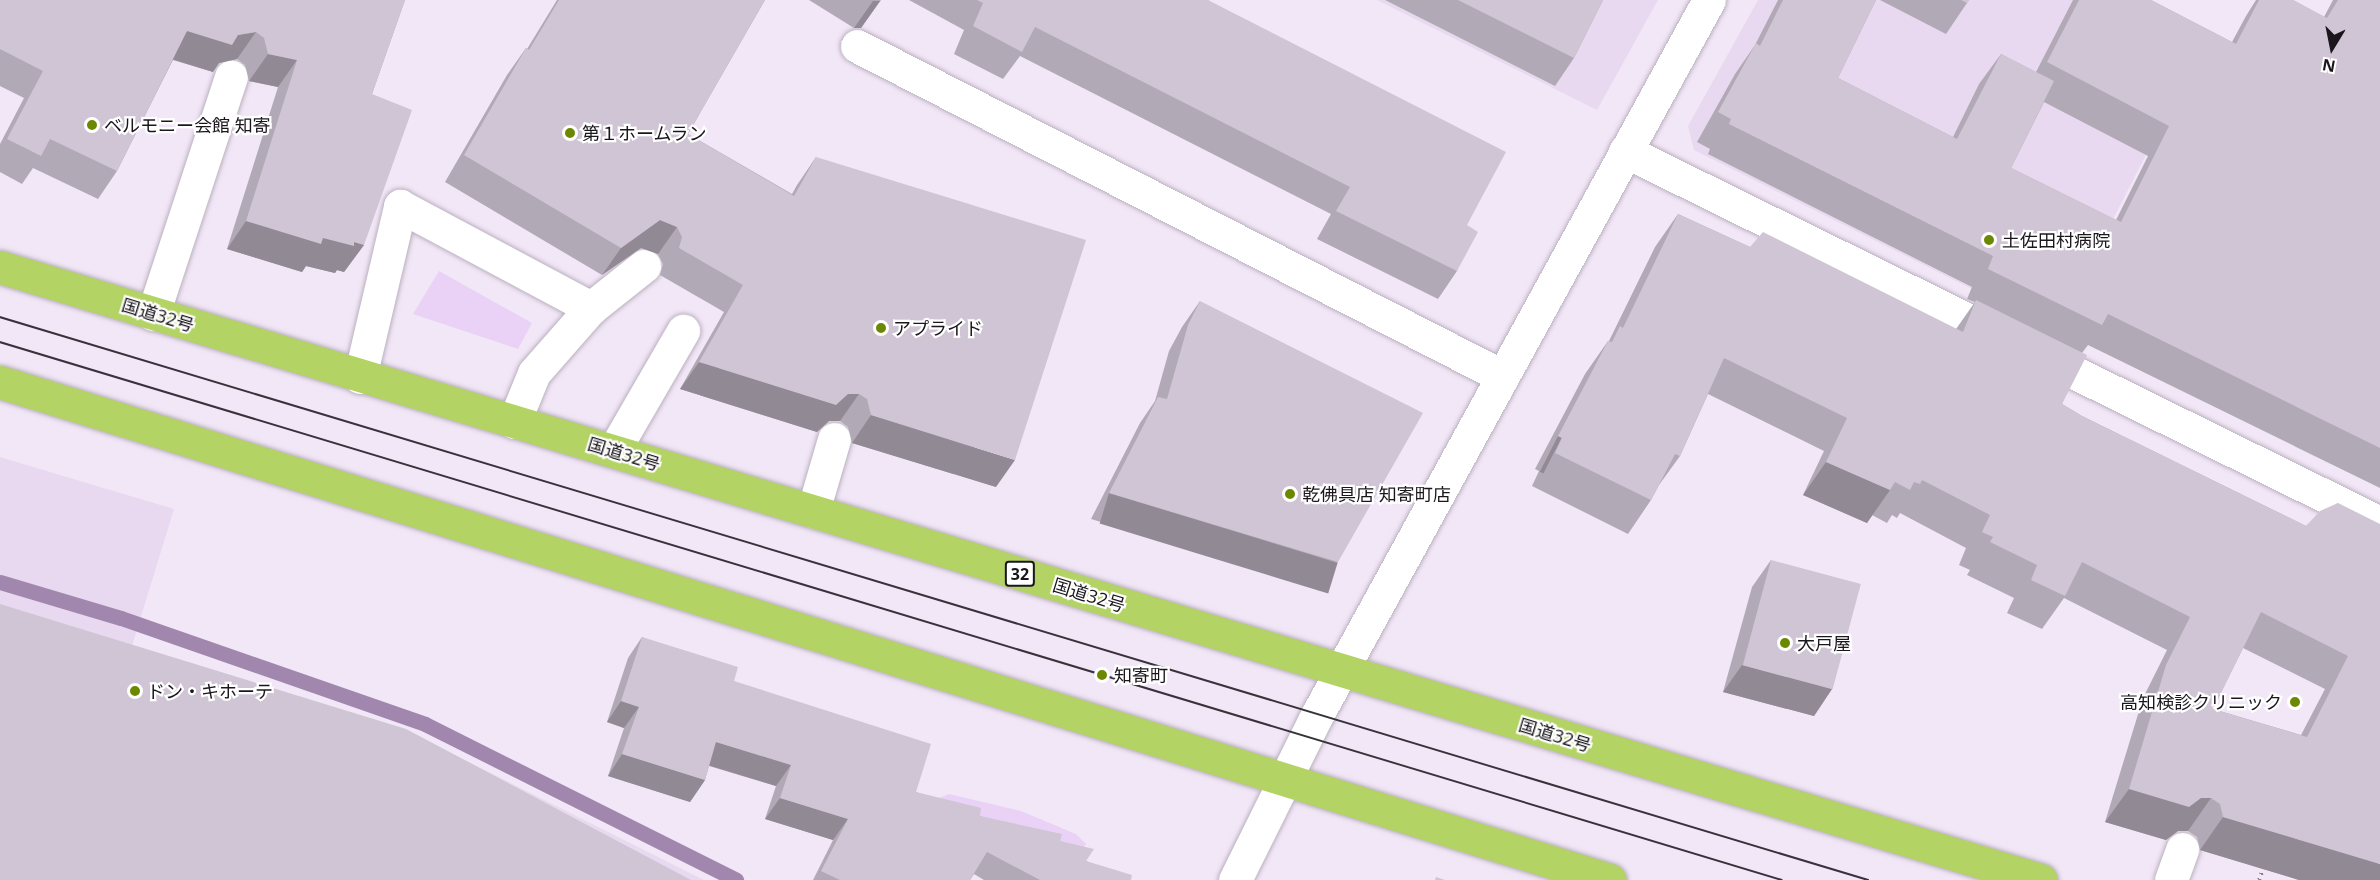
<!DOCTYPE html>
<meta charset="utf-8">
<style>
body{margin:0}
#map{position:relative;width:2380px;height:880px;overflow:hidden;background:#f2e7f7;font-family:"Open Sans","Noto Sans JP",sans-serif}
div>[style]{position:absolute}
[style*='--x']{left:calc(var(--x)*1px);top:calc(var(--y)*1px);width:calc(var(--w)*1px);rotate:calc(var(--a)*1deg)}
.built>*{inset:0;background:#e8d9f0}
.green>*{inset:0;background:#e9d2f6}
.stream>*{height:15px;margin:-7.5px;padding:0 7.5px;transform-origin:7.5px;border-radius:7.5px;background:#a187ae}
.path>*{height:4px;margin-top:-2px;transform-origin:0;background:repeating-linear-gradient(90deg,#88818c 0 1.5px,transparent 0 6px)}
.roads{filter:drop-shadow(0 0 2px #bab0bf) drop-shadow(0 0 2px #bab0bf)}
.minor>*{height:33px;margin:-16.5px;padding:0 16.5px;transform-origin:16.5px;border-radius:16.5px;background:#fff}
.highway>*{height:33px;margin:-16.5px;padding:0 16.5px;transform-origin:16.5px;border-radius:16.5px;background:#b3d364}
.tram>*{height:1.5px;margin:-0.75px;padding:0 0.75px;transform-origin:0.75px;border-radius:0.75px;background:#38333b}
.wall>*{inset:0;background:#b2a9b7}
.shaded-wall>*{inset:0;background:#918a95;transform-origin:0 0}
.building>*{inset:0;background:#cfc5d5;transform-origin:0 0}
.dots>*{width:16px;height:16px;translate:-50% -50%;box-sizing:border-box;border:3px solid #fff;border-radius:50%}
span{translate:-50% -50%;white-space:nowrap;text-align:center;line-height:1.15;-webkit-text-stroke:4.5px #fff;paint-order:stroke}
.shield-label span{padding:2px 4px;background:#fff;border:2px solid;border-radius:4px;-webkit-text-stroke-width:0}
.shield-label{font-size:16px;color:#1a161c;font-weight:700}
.poi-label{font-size:18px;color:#1a161c}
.left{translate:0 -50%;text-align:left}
.right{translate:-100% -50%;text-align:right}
.street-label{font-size:18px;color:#1a161c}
.north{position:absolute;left:2302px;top:18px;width:60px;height:60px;-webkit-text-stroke:4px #fff;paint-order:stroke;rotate:190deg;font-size:16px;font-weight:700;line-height:24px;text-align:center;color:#1a161c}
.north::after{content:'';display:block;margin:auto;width:21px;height:27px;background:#1a161c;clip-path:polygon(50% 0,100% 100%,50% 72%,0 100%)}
</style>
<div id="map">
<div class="built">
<div style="clip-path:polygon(1377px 0,1658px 0,1597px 110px)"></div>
<div style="clip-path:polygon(1758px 0,2128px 0,2204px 41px,2056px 331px,1694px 150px,1688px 126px)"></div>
<div style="clip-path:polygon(0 457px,174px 509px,131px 649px,409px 732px,704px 880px,0 880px)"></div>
</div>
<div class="green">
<div style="clip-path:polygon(439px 271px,532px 323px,518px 349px,413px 314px)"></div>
<div style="clip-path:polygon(949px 794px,1021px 811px,1076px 834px,1086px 844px,1078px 856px,1020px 836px,939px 798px)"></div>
</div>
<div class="stream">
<div style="--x:0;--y:582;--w:126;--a:16.6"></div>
<div style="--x:121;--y:618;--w:322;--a:19.2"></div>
<div style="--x:425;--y:724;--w:348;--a:26.6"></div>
</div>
<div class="path">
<div style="--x:2259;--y:880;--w:14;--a:-69"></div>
</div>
<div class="roads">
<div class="minor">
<div style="--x:857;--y:46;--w:725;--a:27.1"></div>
<div style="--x:1625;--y:151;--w:842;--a:26.23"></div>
<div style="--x:591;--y:308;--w:68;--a:-38.4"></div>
<div style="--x:153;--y:314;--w:250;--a:-71.8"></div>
<div style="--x:360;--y:377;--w:176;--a:-76.8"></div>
<div style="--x:400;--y:206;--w:217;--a:28.1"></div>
<div style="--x:591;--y:308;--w:86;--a:131.2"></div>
<div style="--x:534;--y:373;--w:53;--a:112.2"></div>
<div style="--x:614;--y:450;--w:138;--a:-59.9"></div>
<div style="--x:813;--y:511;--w:75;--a:-73.7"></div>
<div style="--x:1235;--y:880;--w:184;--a:-63.6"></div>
<div style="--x:1317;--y:715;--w:815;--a:-61.27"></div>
<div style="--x:2171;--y:880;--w:33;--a:-70"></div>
</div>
<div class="highway">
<div style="--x:0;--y:267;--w:2131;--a:16.72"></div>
<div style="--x:0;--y:382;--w:1685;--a:17.19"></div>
</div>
</div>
<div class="tram">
<div style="--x:0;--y:317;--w:1951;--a:16.77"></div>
<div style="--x:0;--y:342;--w:1861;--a:16.8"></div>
</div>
<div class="wall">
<div style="clip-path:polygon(0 0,405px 0,372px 94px,364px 245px,344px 272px,337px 270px,335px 273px,306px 266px,302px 272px,227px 249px,278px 87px,249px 81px,245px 65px,237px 59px,219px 63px,213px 72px,173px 60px,117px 171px,98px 199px,33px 168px,22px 184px,0 172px,0 144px,24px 98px,0 86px)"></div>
<div style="clip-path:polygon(557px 0,765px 0,688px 134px,792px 194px,797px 185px,816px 157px,996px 487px,852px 443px,848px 427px,840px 421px,829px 421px,817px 432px,680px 389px,724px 312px,660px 275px,663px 264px,658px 254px,641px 248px,602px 275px,445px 182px,507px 75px,526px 48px,527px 49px)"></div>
<div style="clip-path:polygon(809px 0,881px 0,861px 28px,854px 28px)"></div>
<div style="clip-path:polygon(909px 0,1208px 0,1467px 225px,1457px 271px,1438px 299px,1317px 239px,1331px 214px,1020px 56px,1003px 79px,954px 54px,964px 30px)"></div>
<div style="clip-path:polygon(1385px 0,1603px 0,1574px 58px,1555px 86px)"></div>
<div style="clip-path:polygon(evenodd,1778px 0,1876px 0,1838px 78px,1953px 137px,1979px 84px,2001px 54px,2036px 72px,2073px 0,2151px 0,2232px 42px,2246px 16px,2256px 0,2293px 0,2324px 17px,2333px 0,2380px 0,2380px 488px,2088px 345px,2082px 353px,2062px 404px,2082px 416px,2306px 526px,2338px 503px,2380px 880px,2299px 880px,2200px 850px,2197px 837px,2188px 831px,2178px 831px,2166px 840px,2105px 822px,2143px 698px,2167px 650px,2064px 598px,2042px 629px,2007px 613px,2014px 598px,1967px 575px,1970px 570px,1959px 565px,1966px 548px,1900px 513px,1897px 518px,1892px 515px,1887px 523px,1872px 515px,1867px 523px,1803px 495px,1824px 451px,1708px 394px,1680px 456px,1659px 485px,1651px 500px,1628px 534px,1532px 486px,1539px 471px,1535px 469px,1585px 374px,1608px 341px,1609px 341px,1655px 247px,1678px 214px,1750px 247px,1956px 329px,1975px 302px,1967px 299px,1972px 287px,1708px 154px,1710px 149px,1697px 142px,1735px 74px,1755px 45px,1778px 0,2044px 102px,2148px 156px,2116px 220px,2011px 168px,2044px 102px,1778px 0,2243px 648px,2325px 689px,2301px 735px,2213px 709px,2243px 648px)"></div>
<div style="clip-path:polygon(1880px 0,1969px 0,1946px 34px)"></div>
<div style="clip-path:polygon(1200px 301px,1338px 562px,1320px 588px,1091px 519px,1140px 423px,1155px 401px,1169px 351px,1182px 327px)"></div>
<div style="clip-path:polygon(1771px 560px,1832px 689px,1814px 716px,1723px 692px,1752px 587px)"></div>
<div style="clip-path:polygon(642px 637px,734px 681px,916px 792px,980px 816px,1060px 841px,1086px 861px,1131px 880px,984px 880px,974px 874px,970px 880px,813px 880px,833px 840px,765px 819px,776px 786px,709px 766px,705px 780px,690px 802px,608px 776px,624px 728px,607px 722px,628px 658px)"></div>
</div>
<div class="shaded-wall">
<div style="clip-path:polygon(873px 1px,880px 1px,861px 28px,854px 28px)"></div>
<div style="clip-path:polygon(187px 31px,238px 35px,256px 32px,237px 59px,219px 63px,213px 72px,168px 58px)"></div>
<div style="clip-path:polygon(268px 54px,297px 60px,278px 87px,249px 81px)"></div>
<div style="clip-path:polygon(660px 220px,677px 227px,658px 254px,641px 248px,602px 275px,621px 248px)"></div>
<div style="clip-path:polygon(246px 221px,323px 238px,354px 242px,364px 245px,344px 272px,337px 270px,335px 273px,306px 266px,302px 272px,227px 249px)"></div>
<div style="clip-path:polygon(699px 362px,848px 394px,859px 394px,840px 421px,829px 421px,817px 432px,680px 389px)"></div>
<div style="clip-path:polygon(871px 415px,1015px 460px,996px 487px,852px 443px)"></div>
<div style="left:1558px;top:436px;width:4px;height:40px;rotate:27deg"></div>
<div style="clip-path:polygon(1826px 462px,1890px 490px,1867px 523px,1803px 495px)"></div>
<div style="left:1109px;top:493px;width:239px;height:32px;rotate:17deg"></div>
<div style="clip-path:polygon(1742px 665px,1832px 689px,1814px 716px,1723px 692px)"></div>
<div style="clip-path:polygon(621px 701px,639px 707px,624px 728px,607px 722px)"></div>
<div style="clip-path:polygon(716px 742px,791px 765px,776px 786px,701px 763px)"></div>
<div style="clip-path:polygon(622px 754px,705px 780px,690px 802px,608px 776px)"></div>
<div style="clip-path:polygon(2129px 789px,2201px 798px,2211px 798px,2188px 831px,2178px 831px,2166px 840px,2105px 822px)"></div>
<div style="clip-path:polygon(780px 798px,848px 819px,833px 840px,765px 819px)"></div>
<div style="clip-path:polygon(2223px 817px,2380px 864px,2380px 880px,2299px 880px,2200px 850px)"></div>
</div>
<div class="building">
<div style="clip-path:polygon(0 0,405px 0,372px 94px,412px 110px,364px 245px,354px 242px,354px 246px,323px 238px,321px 244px,246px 221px,297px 60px,268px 54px,264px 38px,256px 32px,238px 35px,232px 45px,187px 31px,117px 171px,50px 139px,41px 156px,7px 139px,43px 71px,0 49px)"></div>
<div style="clip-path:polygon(559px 0,765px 0,688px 134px,794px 196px,816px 157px,1086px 240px,1015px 460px,871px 415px,867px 399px,859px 394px,848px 394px,836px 405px,699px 362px,743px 285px,679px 248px,682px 237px,677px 227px,660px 220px,621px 248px,464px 155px,526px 48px,529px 50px)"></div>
<div style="clip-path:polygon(977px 0,1208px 0,1506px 152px,1467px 225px,1478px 232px,1457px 271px,1336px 211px,1350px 187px,1035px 27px,1022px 52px,973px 26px,983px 3px)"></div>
<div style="clip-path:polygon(1458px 0,1603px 0,1574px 58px)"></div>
<div style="clip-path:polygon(1783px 0,1876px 0,1838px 78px,1957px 139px,2001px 54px,2054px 81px,2011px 168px,2121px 222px,2169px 126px,2047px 62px,2079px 0,2151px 0,2236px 44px,2259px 0,2293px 0,2327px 18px,2338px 0,2380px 0,2380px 448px,2108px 314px,2102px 325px,1988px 269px,1993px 256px,1729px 124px,1731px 119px,1718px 112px,1756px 43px,1760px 46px)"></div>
<div style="clip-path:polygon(1961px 0,1969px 0,1967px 3px)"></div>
<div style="clip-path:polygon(evenodd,1678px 214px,1750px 247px,1763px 232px,1963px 332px,1976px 300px,2087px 355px,2062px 404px,2082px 416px,2306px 526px,2320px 511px,2338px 503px,2380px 524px,2380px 864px,2223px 817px,2220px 804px,2211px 798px,2201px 798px,2189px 807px,2129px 789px,2166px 665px,2190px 617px,2082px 562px,2065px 596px,2031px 580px,2037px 565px,1990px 542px,1993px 537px,1982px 532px,1990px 515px,1922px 480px,1920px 484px,1914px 482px,1910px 490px,1895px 482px,1890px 490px,1826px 462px,1847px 418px,1724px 358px,1680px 456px,1675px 454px,1651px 500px,1555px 453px,1562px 438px,1558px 436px,1608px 341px,1612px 342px,1620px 326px,1623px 328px,1678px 214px,2261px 612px,2348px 656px,2307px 737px,2213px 709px,2261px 612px)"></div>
<div style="clip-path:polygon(1200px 301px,1423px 413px,1338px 562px,1109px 493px,1158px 397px,1167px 399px,1188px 325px)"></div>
<div style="left:1771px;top:560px;width:93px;height:109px;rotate:15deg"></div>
<div style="clip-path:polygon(0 604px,406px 729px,691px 880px,0 880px)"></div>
<div style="clip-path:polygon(642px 637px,738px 667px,734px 681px,931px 744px,916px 792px,981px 808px,980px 816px,1062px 834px,1060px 841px,1094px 849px,1086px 861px,1132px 875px,1131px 880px,1040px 880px,987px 852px,970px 880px,840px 880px,821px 871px,848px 819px,780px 798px,791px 765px,716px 742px,705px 780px,622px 754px,639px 707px,621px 701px)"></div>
<div style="clip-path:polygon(1436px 877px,1445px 880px,1435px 880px)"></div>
</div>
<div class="dots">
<div style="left:92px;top:125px;background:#6c8800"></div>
<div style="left:570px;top:133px;background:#6c8800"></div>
<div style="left:1989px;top:240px;background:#6c8800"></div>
<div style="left:881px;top:328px;background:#6c8800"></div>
<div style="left:1290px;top:494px;background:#6c8800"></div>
<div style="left:1785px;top:643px;background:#6c8800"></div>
<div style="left:1102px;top:675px;background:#6c8800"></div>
<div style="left:135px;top:691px;background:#6c8800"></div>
<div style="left:2295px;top:702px;background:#6c8800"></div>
</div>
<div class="shield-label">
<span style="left:1020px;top:574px">32</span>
</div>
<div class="poi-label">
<span class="left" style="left:104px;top:125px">ベルモニー会館 知寄</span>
<span class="left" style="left:582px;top:133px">第１ホームラン</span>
<span class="left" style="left:2002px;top:240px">土佐田村病院</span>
<span class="left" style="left:893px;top:328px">アプライド</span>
<span class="left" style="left:1302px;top:494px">乾佛具店 知寄町店</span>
<span class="left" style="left:1797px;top:643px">大戸屋</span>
<span class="left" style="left:1114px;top:675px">知寄町</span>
<span class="left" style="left:147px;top:691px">ドン・キホーテ</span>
<span class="right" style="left:2282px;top:702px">高知検診クリニック</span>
</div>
<div class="street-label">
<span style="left:158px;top:315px;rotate:17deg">国道32号</span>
<span style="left:624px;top:454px;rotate:17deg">国道32号</span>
<span style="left:1089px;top:595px;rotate:17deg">国道32号</span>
<span style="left:1555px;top:735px;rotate:17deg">国道32号</span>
</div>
<div class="north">N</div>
</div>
